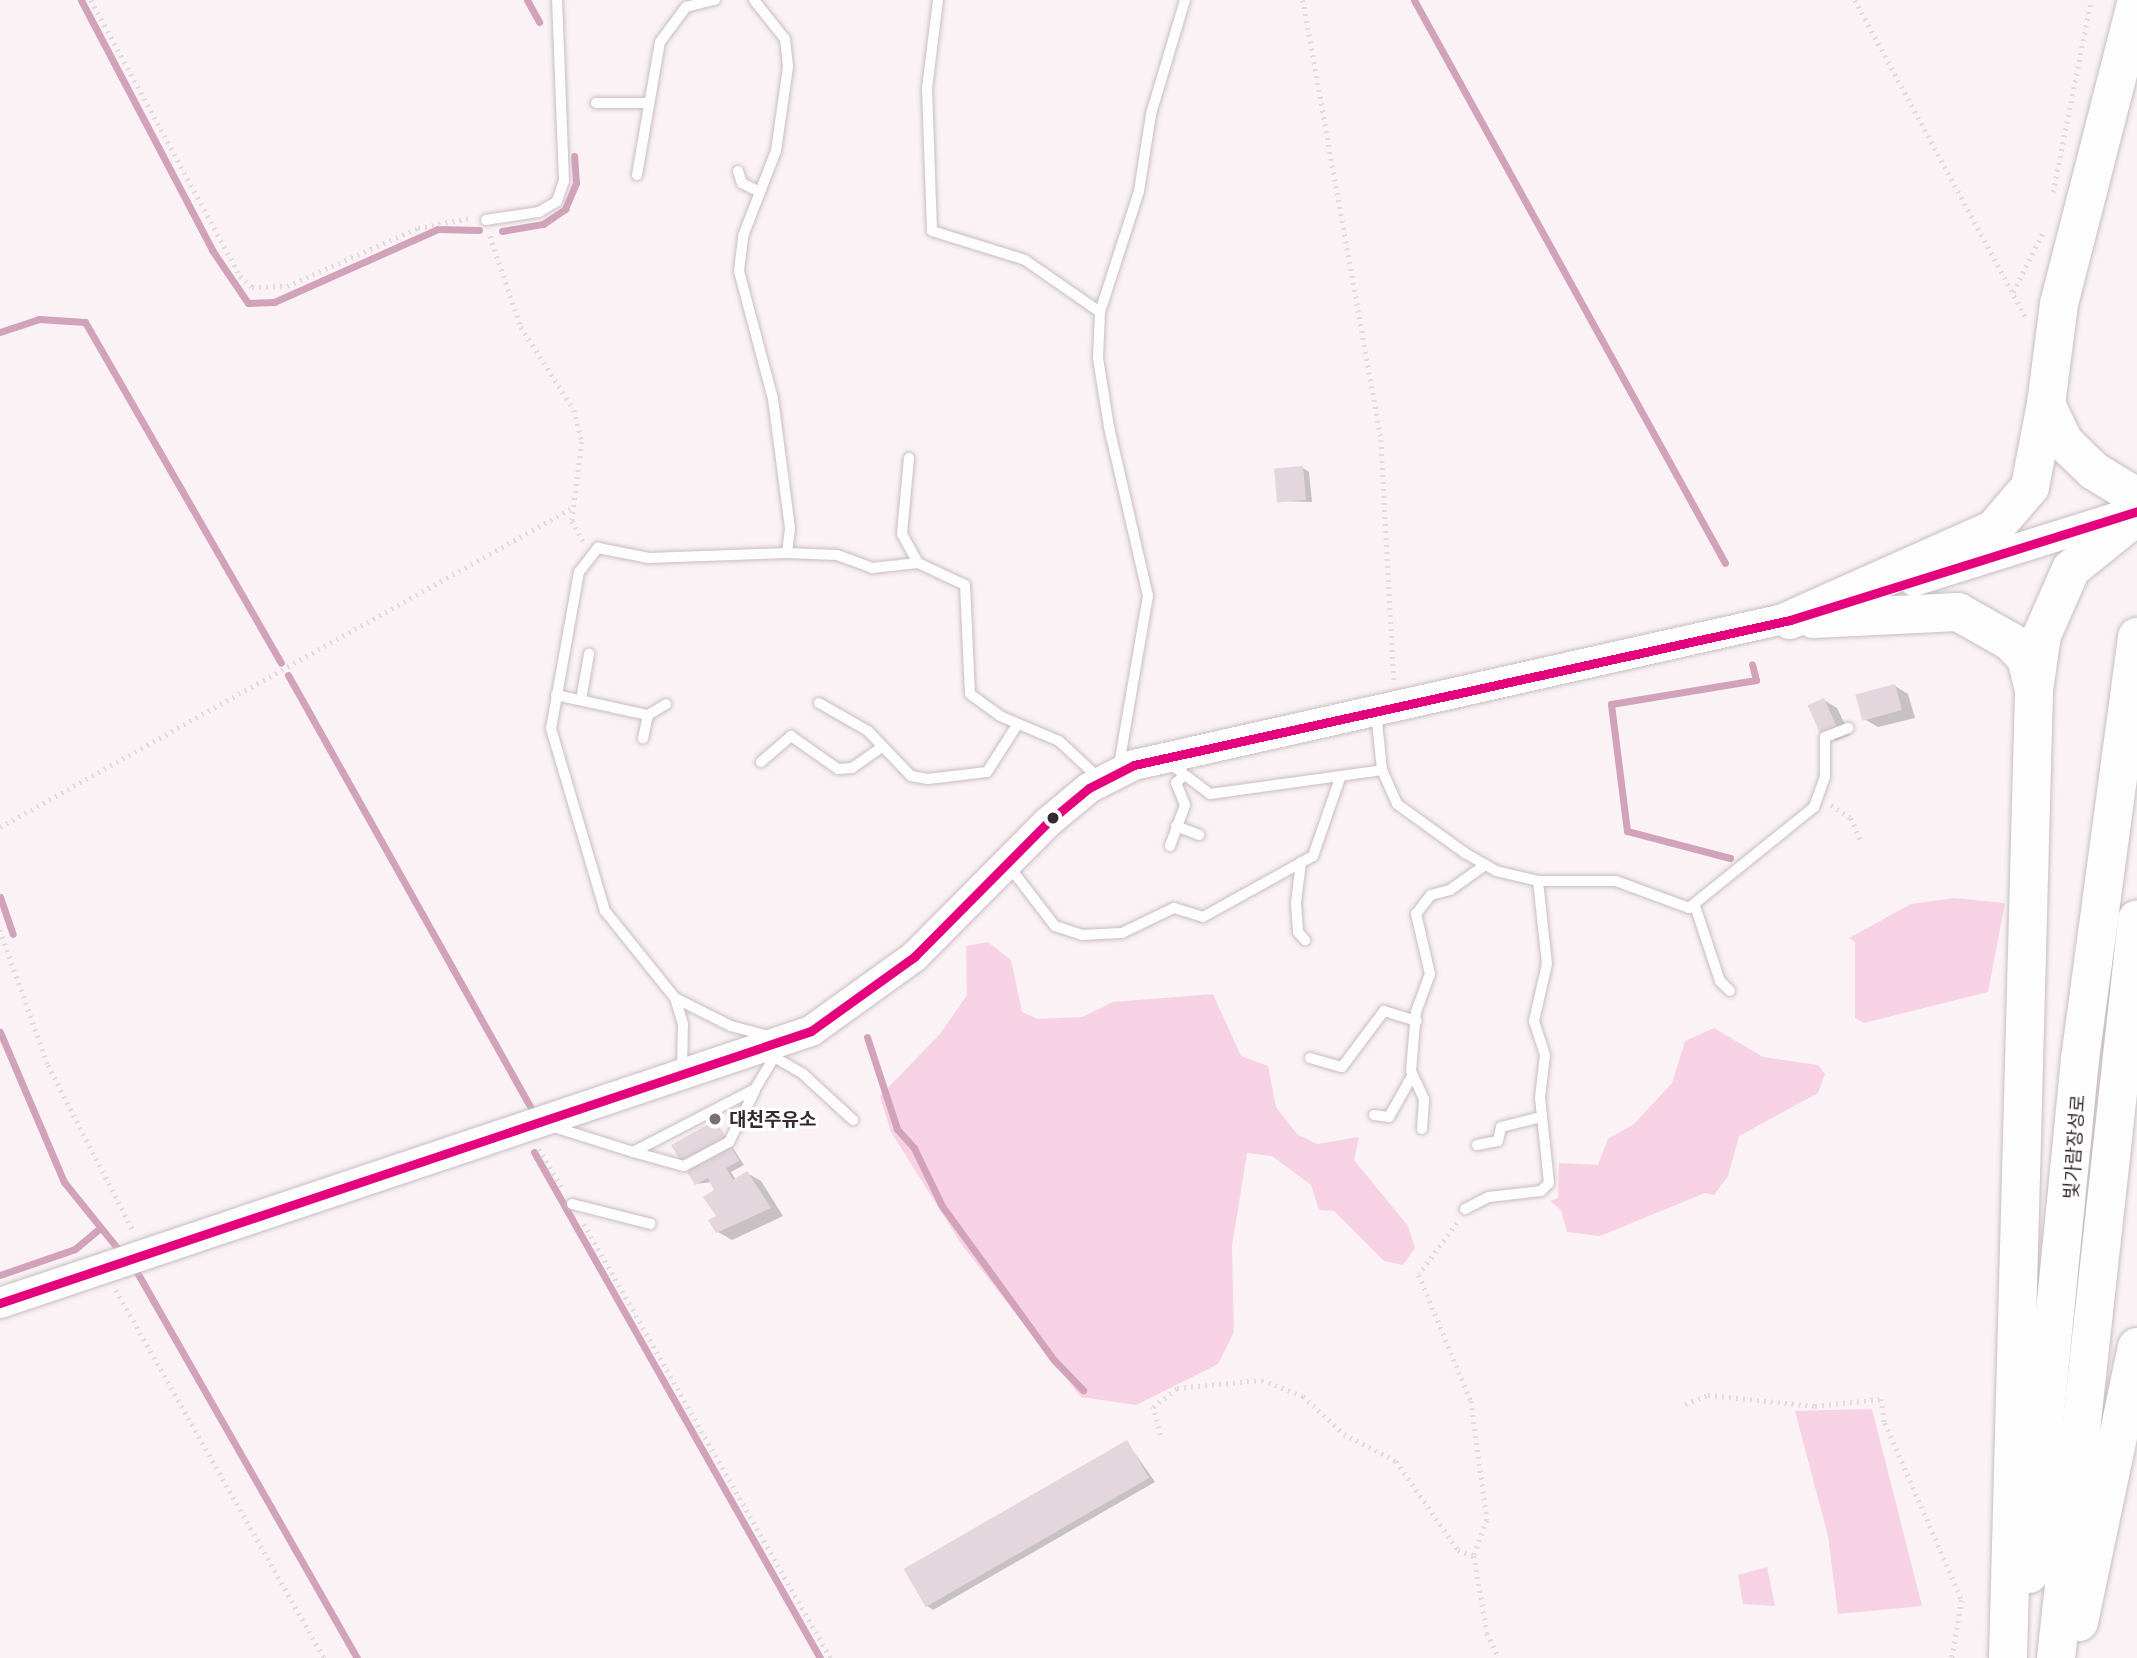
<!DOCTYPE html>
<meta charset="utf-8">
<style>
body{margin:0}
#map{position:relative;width:2137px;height:1658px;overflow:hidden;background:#faf2f5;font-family:Literata,"Noto Sans KR",serif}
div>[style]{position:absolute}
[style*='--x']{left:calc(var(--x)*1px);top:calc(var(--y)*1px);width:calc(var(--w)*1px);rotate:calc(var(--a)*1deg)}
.green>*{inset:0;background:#f7d2e4}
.shadow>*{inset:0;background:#0003}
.stream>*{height:7px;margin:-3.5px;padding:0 3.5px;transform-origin:3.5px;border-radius:3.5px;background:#d1a2ba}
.building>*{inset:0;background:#e3d7dd;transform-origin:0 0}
.path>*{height:4.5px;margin-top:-2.25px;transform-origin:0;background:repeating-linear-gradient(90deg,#dfdcdd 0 2px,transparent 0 7px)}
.roads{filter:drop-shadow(0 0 2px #c8bec2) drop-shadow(0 0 2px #c8bec2)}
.lane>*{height:10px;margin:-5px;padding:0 5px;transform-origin:5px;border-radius:5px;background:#fefdfe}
.secondary>*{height:30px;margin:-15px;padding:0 15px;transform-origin:15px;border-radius:15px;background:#fefdfe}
.highway>*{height:38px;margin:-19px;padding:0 19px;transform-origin:19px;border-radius:19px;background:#fefdfe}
.bus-1>*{height:9px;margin:-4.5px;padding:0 4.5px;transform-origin:4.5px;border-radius:4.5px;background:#e5007d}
.dots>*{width:19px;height:19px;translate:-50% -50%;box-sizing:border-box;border:4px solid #fff;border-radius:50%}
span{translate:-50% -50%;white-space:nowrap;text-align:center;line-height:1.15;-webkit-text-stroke:6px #fff;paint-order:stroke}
.poi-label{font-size:19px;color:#372930;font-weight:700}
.left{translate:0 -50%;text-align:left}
.street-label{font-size:19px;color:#372930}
</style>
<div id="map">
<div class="green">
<div style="clip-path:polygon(1954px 898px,2005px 903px,1988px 992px,1864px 1023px,1855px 1018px,1855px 942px,1849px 938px,1911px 904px)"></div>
<div style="clip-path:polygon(988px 942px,1011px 960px,1022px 1012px,1038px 1019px,1082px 1017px,1113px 1002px,1213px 994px,1241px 1056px,1268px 1066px,1276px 1107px,1297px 1134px,1317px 1144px,1359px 1137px,1354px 1160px,1408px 1226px,1415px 1248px,1403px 1265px,1384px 1261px,1334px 1211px,1319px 1210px,1311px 1185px,1272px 1156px,1247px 1153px,1232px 1246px,1234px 1332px,1218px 1364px,1136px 1405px,1081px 1397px,962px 1245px,891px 1132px,880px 1096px,940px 1034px,967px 995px,966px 946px)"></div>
<div style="clip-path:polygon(1714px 1028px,1763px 1057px,1818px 1065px,1825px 1074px,1818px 1093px,1739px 1136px,1728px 1176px,1714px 1195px,1705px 1193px,1600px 1236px,1567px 1232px,1561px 1210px,1550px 1201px,1558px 1198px,1559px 1163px,1598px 1165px,1608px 1139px,1634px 1124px,1672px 1083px,1685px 1041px)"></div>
<div style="clip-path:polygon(1872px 1409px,1922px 1606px,1838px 1614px,1828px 1536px,1795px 1411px)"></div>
<div style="clip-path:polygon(1767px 1567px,1775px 1606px,1743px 1604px,1738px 1575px)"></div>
</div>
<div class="shadow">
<div style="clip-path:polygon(1303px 468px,1309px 472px,1312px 502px,1278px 501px)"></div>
<div style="clip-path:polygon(1895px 686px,1908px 694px,1915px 718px,1878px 727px,1864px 719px)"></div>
<div style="clip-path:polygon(1824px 700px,1837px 708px,1850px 735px,1836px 741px,1823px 733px)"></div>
<div style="clip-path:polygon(716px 1122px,744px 1165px,731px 1172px,736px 1180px,747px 1173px,761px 1181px,783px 1216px,732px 1240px,718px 1232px,718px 1190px,712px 1182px,696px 1184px)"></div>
<div style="clip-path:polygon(1127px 1442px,1155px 1482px,933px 1610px,927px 1606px,906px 1570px)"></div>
</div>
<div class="stream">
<div style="--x:81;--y:0;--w:282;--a:62.3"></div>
<div style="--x:212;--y:250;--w:64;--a:55.8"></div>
<div style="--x:248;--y:303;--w:26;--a:-2"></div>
<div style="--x:274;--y:302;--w:180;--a:-24"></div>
<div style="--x:438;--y:229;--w:41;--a:1.4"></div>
<div style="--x:527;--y:0;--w:25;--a:61"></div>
<div style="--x:1414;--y:0;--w:643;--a:61.08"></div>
<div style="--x:502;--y:231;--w:42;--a:-9.7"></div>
<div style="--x:543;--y:224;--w:27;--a:-34"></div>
<div style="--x:565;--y:209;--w:28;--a:-67"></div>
<div style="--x:576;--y:183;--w:27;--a:-94"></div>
<div style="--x:0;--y:332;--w:41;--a:-18.4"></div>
<div style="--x:39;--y:319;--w:46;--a:3.7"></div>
<div style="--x:85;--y:322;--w:393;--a:60.1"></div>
<div style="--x:288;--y:675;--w:497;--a:60.7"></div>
<div style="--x:1730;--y:858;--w:106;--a:-165.3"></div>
<div style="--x:1627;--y:831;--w:128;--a:-97.2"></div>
<div style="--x:1611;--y:704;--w:147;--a:-9.4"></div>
<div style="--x:1756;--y:680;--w:16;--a:-104"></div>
<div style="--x:0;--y:897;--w:39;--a:71"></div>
<div style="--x:0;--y:1032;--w:163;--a:66.9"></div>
<div style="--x:64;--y:1182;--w:94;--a:51.1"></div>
<div style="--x:867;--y:1037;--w:97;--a:71.9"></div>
<div style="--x:897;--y:1129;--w:25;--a:48"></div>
<div style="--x:914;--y:1148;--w:64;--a:64.2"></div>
<div style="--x:942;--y:1206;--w:190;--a:54"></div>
<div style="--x:1054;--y:1360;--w:42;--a:46"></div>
<div style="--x:534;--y:1152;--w:581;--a:60.52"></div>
<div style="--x:134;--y:1267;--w:450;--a:60.3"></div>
<div style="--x:0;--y:1275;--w:79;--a:-19.1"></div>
<div style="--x:75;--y:1249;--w:33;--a:-40"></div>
</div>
<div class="building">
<div style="left:1303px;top:466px;width:34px;height:29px;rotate:85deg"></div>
<div style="left:1895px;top:684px;width:27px;height:41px;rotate:75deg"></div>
<div style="left:1824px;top:698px;width:32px;height:18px;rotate:66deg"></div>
<div style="clip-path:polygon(716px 1120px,739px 1161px,726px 1168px,733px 1180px,747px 1171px,771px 1208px,716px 1233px,708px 1220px,716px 1216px,703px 1197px,714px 1190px,708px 1178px,695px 1185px,671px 1145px)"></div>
<div style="left:1127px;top:1440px;width:44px;height:258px;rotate:60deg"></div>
</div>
<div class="path">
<div style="--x:91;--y:0;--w:314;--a:61.6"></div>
<div style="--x:240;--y:276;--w:16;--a:43"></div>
<div style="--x:252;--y:287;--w:35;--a:-2"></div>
<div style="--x:287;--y:286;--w:143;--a:-23.9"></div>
<div style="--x:418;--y:228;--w:53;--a:-10.9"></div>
<div style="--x:1303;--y:0;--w:447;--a:79.9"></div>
<div style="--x:1381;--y:440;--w:241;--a:86.9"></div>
<div style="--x:1855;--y:0;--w:360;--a:61.7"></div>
<div style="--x:2053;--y:192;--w:196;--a:-78.8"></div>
<div style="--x:490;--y:236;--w:96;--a:71.2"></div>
<div style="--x:521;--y:327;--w:98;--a:57.4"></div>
<div style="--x:574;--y:410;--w:33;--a:76"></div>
<div style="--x:582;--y:442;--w:80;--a:97.2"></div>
<div style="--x:572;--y:521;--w:23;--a:61"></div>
<div style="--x:2013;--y:292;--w:65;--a:-63.4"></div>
<div style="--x:1831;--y:805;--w:24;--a:33"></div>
<div style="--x:1851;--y:818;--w:26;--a:67"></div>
<div style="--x:0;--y:827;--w:657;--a:-29.14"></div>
<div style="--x:0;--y:930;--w:143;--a:70.4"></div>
<div style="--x:48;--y:1065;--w:188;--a:62.8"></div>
<div style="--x:539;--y:1149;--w:47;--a:59"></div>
<div style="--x:1457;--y:1223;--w:64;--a:126.2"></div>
<div style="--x:1419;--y:1275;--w:136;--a:67.6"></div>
<div style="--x:1471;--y:1401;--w:120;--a:82.3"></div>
<div style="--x:1487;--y:1520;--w:38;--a:110"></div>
<div style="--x:584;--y:1224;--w:499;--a:60.4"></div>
<div style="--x:116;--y:1290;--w:423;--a:60.5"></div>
<div style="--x:1685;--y:1404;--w:25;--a:-21"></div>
<div style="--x:1708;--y:1395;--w:108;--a:5.9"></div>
<div style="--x:1815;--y:1406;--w:66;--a:-6.1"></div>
<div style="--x:1881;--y:1399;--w:24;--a:81"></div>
<div style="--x:1885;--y:1423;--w:193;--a:66.5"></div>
<div style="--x:1962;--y:1600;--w:59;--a:99.8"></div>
<div style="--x:1160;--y:1435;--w:29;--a:-104"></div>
<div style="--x:1153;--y:1407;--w:31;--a:-38"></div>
<div style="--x:1177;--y:1388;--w:85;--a:-5.4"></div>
<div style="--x:1262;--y:1380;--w:44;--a:21.3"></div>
<div style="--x:1303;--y:1396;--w:56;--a:42.8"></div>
<div style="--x:1344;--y:1434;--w:59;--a:27.4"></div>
<div style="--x:1396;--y:1461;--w:108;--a:55.1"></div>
<div style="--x:1458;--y:1550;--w:17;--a:21"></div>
<div style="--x:1474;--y:1556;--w:78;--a:80.4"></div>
<div style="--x:1487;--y:1633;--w:28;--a:64"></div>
</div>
<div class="roads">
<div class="lane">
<div style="--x:938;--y:0;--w:89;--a:97.1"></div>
<div style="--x:927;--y:88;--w:143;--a:88"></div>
<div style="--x:932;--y:231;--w:97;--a:17.3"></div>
<div style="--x:1025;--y:260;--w:91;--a:34.7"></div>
<div style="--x:596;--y:103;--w:52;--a:0"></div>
<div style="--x:738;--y:171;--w:13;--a:72"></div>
<div style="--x:742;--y:183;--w:18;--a:27"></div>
<div style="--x:637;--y:175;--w:135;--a:-80.2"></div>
<div style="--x:660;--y:42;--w:44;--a:-53.4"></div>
<div style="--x:686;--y:7;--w:30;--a:-14"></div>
<div style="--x:486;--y:220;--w:54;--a:-8.6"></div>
<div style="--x:539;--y:212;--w:21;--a:-31"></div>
<div style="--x:557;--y:201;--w:21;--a:-71"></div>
<div style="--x:564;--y:181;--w:181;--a:-92.2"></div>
<div style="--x:909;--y:458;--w:76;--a:95.3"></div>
<div style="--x:902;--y:534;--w:33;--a:61"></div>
<div style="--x:787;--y:553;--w:50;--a:2.3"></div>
<div style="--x:837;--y:555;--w:37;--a:20"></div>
<div style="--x:872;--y:568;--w:46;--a:-6.2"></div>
<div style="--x:918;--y:563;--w:52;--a:25.1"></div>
<div style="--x:965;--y:585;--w:109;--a:87.4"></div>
<div style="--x:970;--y:694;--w:37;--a:36"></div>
<div style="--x:1000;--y:716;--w:64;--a:23"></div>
<div style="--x:1059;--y:741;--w:57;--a:42.9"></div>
<div style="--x:556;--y:695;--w:94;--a:12.3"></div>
<div style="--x:648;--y:715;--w:24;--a:102"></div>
<div style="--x:581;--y:700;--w:47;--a:-80.1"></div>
<div style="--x:819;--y:703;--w:56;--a:29.7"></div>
<div style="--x:868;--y:731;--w:62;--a:46.3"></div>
<div style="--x:911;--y:776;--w:17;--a:10"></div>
<div style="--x:928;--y:779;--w:59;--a:-6.8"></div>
<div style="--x:987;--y:772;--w:56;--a:-57.4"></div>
<div style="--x:1376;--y:712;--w:58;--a:84.1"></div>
<div style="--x:1382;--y:770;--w:37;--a:66"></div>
<div style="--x:1397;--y:804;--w:84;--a:35.8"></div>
<div style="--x:1465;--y:853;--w:36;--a:30"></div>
<div style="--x:1496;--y:871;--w:43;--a:13.4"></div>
<div style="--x:1538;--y:881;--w:78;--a:0"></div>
<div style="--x:1616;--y:881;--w:78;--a:20.3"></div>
<div style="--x:1689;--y:908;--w:161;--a:-38.9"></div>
<div style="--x:1814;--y:807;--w:32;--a:-70"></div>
<div style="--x:1825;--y:777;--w:40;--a:-90"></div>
<div style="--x:1825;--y:737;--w:25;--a:-21"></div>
<div style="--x:648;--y:715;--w:21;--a:-31"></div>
<div style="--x:761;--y:762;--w:40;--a:-41"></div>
<div style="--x:791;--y:736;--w:57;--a:35.1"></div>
<div style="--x:838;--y:769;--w:14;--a:-4"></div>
<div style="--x:852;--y:768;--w:37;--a:-35"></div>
<div style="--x:1168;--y:762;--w:53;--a:37.3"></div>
<div style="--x:1210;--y:794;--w:174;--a:-7.9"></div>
<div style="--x:1118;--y:771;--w:178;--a:-80.3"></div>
<div style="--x:1148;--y:596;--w:173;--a:-103"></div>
<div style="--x:1109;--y:427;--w:70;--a:-99.1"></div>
<div style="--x:1098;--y:358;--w:46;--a:-87.5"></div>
<div style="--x:1100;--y:312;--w:127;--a:-72.1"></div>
<div style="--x:1139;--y:191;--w:78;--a:-81.1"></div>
<div style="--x:1151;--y:114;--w:119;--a:-73.4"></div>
<div style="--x:1176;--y:826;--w:25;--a:21"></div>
<div style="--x:1170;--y:846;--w:44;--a:-69.9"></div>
<div style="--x:1185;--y:805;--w:24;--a:-112"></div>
<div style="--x:1176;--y:783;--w:11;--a:-45"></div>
<div style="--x:1301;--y:862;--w:41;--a:97"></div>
<div style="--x:1296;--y:903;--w:29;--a:86"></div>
<div style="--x:1298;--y:932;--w:11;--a:49"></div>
<div style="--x:1008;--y:865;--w:77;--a:52.4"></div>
<div style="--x:1055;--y:926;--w:28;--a:18"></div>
<div style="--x:1082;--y:935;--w:40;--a:-2.9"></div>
<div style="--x:1122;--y:933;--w:58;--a:-25.7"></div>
<div style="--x:1174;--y:908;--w:30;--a:17"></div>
<div style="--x:1203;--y:917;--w:126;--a:-29"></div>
<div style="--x:1313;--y:856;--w:83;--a:-70.9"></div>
<div style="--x:1695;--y:906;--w:79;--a:71.6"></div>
<div style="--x:1720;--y:981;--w:14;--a:45"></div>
<div style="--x:675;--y:998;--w:112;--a:-128.8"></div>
<div style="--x:605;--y:911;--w:190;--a:-106.5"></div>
<div style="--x:551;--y:729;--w:159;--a:-79.9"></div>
<div style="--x:579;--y:572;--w:31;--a:-52"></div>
<div style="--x:598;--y:548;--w:52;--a:11.1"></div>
<div style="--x:649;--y:558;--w:138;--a:-2.1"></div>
<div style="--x:787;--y:553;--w:25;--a:-83"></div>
<div style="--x:790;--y:528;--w:130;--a:-97.5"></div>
<div style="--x:773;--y:399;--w:132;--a:-104.9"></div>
<div style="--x:739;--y:271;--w:35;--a:-83"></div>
<div style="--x:743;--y:236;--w:91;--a:-68.8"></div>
<div style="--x:776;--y:151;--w:85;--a:-81.9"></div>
<div style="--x:788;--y:67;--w:28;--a:-96"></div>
<div style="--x:785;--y:39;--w:50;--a:-128.5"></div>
<div style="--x:774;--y:1057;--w:34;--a:30"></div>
<div style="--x:803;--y:1074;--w:68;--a:42.6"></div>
<div style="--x:1310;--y:1058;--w:33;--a:16"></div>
<div style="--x:1342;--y:1067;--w:70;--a:-53.1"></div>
<div style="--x:1384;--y:1011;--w:34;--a:17"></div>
<div style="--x:682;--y:1070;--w:46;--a:-88.8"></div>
<div style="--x:683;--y:1024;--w:27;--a:-107"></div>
<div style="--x:675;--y:998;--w:63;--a:26.6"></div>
<div style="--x:731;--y:1026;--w:39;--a:15"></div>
<div style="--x:1374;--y:1115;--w:15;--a:8"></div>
<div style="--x:1389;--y:1117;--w:47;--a:-60.7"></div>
<div style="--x:554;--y:1127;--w:83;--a:17.6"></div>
<div style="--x:633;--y:1152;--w:137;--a:-27.3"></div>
<div style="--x:755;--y:1089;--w:47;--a:-59"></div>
<div style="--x:1422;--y:1129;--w:30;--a:-86"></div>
<div style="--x:1424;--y:1099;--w:31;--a:-115"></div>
<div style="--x:1411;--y:1071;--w:59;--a:-85.2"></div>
<div style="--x:1416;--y:1012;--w:40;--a:-69.8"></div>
<div style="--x:1430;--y:974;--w:62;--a:-103.1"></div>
<div style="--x:1416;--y:914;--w:24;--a:-52"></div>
<div style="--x:1431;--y:895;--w:20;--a:-15"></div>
<div style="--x:1450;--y:890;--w:43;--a:-35.5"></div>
<div style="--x:1477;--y:1145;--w:21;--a:-11"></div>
<div style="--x:1498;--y:1141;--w:14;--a:-78"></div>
<div style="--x:1501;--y:1127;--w:41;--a:-14"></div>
<div style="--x:633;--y:1152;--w:53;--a:15.4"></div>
<div style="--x:684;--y:1166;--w:51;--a:-28.1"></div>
<div style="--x:729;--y:1142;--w:58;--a:-63.4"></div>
<div style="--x:572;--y:1204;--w:81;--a:14.2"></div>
<div style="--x:1465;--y:1209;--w:27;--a:-27"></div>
<div style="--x:1489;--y:1197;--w:52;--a:-6.6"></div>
<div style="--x:1541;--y:1191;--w:11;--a:-45"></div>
<div style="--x:1549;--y:1183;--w:85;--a:-96"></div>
<div style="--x:1540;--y:1098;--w:43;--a:-83.4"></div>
<div style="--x:1545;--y:1055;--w:36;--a:-108"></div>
<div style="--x:1534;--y:1021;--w:58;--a:-77.2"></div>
<div style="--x:1547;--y:964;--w:83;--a:-96.2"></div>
</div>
<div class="secondary">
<div style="--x:1914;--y:581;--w:231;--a:-17.4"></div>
<div style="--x:0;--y:1303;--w:855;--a:-18.54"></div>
<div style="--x:811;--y:1031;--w:127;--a:-35.7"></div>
<div style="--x:914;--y:957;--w:190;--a:-45.2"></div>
<div style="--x:1048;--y:822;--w:53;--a:-39.7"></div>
<div style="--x:1089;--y:788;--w:51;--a:-27.1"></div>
<div style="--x:1134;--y:765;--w:693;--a:-12.67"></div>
</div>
<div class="highway">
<div style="--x:2137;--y:0;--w:314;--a:104.4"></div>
<div style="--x:2059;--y:304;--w:101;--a:97.4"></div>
<div style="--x:2046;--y:404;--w:42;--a:64.7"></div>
<div style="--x:2064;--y:442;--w:42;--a:44"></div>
<div style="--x:2094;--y:471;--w:50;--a:31.2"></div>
<div style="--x:1813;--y:619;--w:145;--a:-2.8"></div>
<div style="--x:1958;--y:612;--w:61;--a:29.5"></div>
<div style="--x:2011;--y:642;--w:22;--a:47"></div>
<div style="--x:2026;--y:658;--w:33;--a:76"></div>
<div style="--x:1790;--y:620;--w:223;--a:-24"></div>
<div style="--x:1994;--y:529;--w:55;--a:-49.4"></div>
<div style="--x:2030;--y:487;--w:85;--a:-79.1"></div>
<div style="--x:2029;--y:1574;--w:518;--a:-84.34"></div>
<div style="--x:2080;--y:1059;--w:426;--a:-82.3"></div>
<div style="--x:2079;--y:1622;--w:281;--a:-78.1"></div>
<div style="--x:2008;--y:1658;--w:968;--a:-88.46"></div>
<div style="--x:2034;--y:690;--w:56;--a:-81.7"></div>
<div style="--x:2042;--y:635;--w:72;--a:-66.3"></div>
<div style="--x:2071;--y:569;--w:85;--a:-38.8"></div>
<div style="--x:2056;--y:1658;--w:743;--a:-83.74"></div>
</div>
</div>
<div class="bus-1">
<div style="--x:0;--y:1303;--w:855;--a:-18.54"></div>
<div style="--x:811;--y:1031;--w:127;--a:-35.7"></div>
<div style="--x:914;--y:957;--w:190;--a:-45.2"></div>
<div style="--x:1048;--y:822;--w:53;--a:-39.7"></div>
<div style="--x:1089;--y:788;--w:51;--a:-27.1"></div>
<div style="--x:1134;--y:765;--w:672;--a:-12.46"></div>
<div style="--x:1790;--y:620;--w:364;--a:-17.4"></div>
</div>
<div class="dots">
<div style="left:1053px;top:818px;background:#372930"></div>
<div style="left:715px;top:1119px;background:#7b6f75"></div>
</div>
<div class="poi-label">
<span class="left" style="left:729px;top:1119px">대천주유소</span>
</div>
<div class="street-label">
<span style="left:2074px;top:1147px;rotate:-86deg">빛가람장성로</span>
</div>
</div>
